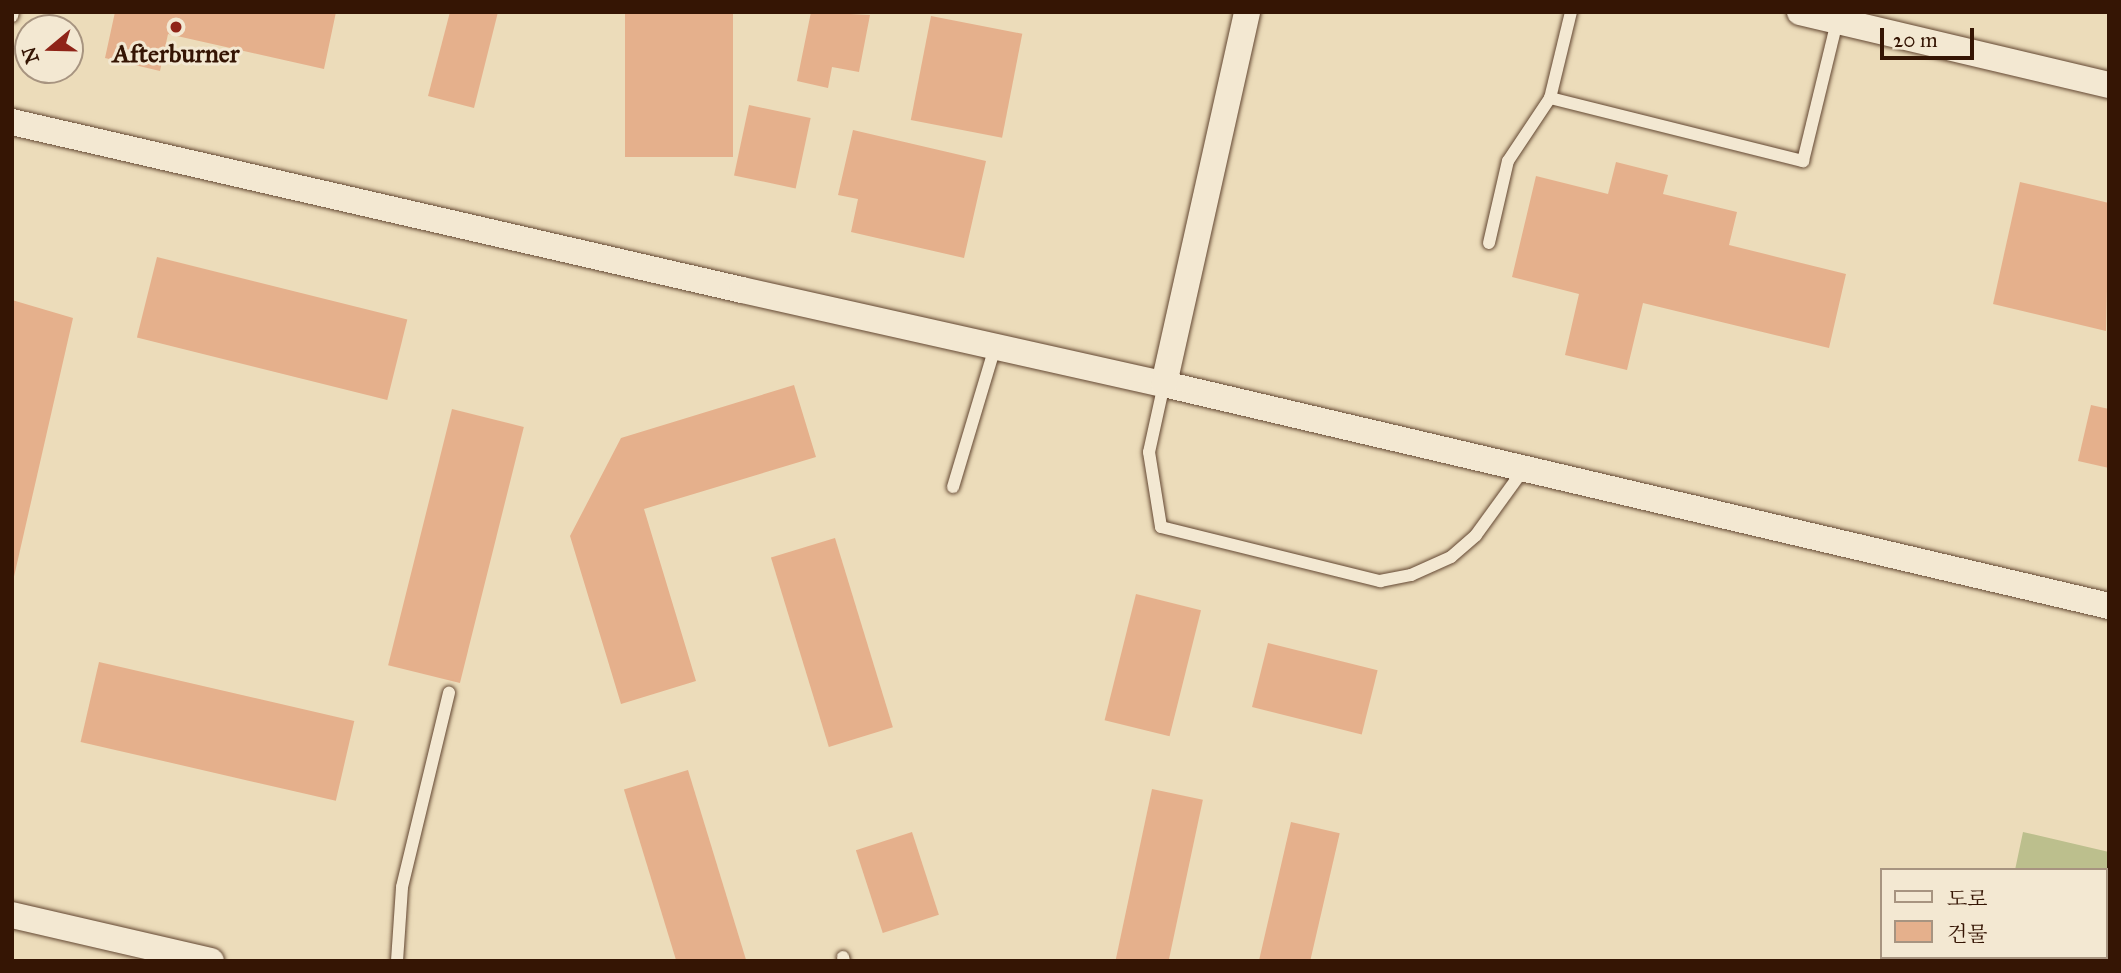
<!DOCTYPE html>
<meta charset="utf-8">
<style>
body{margin:0}
#map{position:relative;width:2121px;height:973px;overflow:hidden;background:#ecdcba;font-family:"IM FELL Great Primer","Noto Serif KR",serif}
div>[style]{position:absolute}
[style*='--x']{left:calc(var(--x)*1px);top:calc(var(--y)*1px);width:calc(var(--w)*1px);rotate:calc(var(--a)*1deg)}
.green>*{inset:0;background:#bcbf8d}
.building>*{inset:0;background:#e5b08c;transform-origin:0 0}
.roads{filter:drop-shadow(0 0 2px #634732) drop-shadow(0 0 2px #634732)}
.lane>*{height:12px;margin:-6px;padding:0 6px;transform-origin:6px;border-radius:6px;background:#f3e8d2}
.street>*{height:26px;margin:-13px;padding:0 13px;transform-origin:13px;border-radius:13px;background:#f3e8d2}
.dots>*{width:19px;height:19px;translate:-50% -50%;box-sizing:border-box;border:4px solid #f3e8d2;border-radius:50%}
span{translate:-50% -50%;white-space:nowrap;text-align:center;line-height:1.15;-webkit-text-stroke:6px #f3e8d2;paint-order:stroke}
.poi-label{font-size:26px;color:#351504;font-weight:700}
.frame{position:absolute;inset:0;border:14px solid #351504;pointer-events:none}
.legend{position:absolute;left:1880px;top:868px;width:228px;height:91px;box-sizing:border-box;background:#f3e8d2;border:2px solid #a79480;margin:0;padding:9px 12px;list-style:none;font-size:21px;color:#351504}
.legend li{display:flex;align-items:center;gap:14px;height:35px}
.legend b{width:35px;border:2px solid #a79480}
.north{position:absolute;left:14px;top:14px;width:70px;height:70px;box-sizing:border-box;background:#f3e8d2;border:2px solid #a79480;border-radius:50%;rotate:251deg;font-size:19px;font-weight:700;line-height:28px;text-align:center;color:#351504}
.north::after{content:'';display:block;margin:auto;width:24px;height:32px;background:#8f2418;clip-path:polygon(50% 0,100% 100%,50% 72%,0 100%)}
.scale{position:absolute;left:1880px;top:28px;width:94px;height:32px;box-sizing:border-box;border:4px solid #351504;border-top:0;padding-left:9px;font-size:21px;line-height:24px;white-space:nowrap;color:#351504;-webkit-text-stroke:5px #f3e8d2;paint-order:stroke}
</style>
<div id="map">
<div class="green">
<div style="clip-path:polygon(2023px 832px,2109px 852px,2109px 961px,1994px 961px,1995px 957px,2105px 957px,2105px 870px,2015px 870px)"></div>
</div>
<div class="building">
<div style="clip-path:polygon(115px 12px,336px 12px,324px 69px,168px 34px,160px 71px,105px 58px)"></div>
<div style="clip-path:polygon(450px 12px,498px 12px,474px 108px,428px 96px)"></div>
<div style="left:625px;top:12px;width:108px;height:145px"></div>
<div style="clip-path:polygon(811px 12px,870px 15px,859px 72px,832px 67px,828px 88px,797px 81px)"></div>
<div style="left:931px;top:16px;width:93px;height:106px;rotate:11deg"></div>
<div style="left:749px;top:105px;width:63px;height:72px;rotate:12deg"></div>
<div style="clip-path:polygon(853px 130px,986px 161px,964px 258px,851px 232px,858px 199px,838px 195px)"></div>
<div style="clip-path:polygon(1616px 162px,1668px 175px,1663px 194px,1737px 212px,1729px 245px,1846px 274px,1829px 348px,1643px 303px,1627px 370px,1565px 355px,1579px 294px,1512px 277px,1536px 176px,1608px 194px)"></div>
<div style="clip-path:polygon(2020px 182px,2109px 203px,2106px 331px,1993px 304px)"></div>
<div style="left:157px;top:257px;width:258px;height:83px;rotate:14deg"></div>
<div style="clip-path:polygon(12px 300px,73px 318px,13px 581px,12px 581px)"></div>
<div style="clip-path:polygon(794px 385px,816px 457px,644px 509px,696px 681px,621px 704px,570px 536px,621px 438px)"></div>
<div style="clip-path:polygon(2091px 405px,2109px 409px,2109px 468px,2078px 461px)"></div>
<div style="left:452px;top:409px;width:74px;height:264px;rotate:14deg"></div>
<div style="left:835px;top:538px;width:198px;height:67px;rotate:73deg"></div>
<div style="left:1136px;top:594px;width:67px;height:130px;rotate:14deg"></div>
<div style="left:1268px;top:643px;width:113px;height:66px;rotate:14deg"></div>
<div style="left:99px;top:662px;width:262px;height:82px;rotate:13deg"></div>
<div style="left:688px;top:770px;width:200px;height:67px;rotate:73deg"></div>
<div style="left:1152px;top:789px;width:52px;height:176px;rotate:12deg"></div>
<div style="left:1291px;top:822px;width:50px;height:143px;rotate:13deg"></div>
<div style="left:912px;top:832px;width:87px;height:59px;rotate:72deg"></div>
</div>
<div class="roads">
<div class="lane">
<div style="--x:1571;--y:12;--w:89;--a:103.7"></div>
<div style="--x:1550;--y:98;--w:261;--a:14"></div>
<div style="--x:1803;--y:161;--w:144;--a:-76.3"></div>
<div style="--x:12;--y:16;--w:4;--a:-76"></div>
<div style="--x:1489;--y:243;--w:84;--a:-77"></div>
<div style="--x:1508;--y:161;--w:76;--a:-56.3"></div>
<div style="--x:1164;--y:384;--w:70;--a:102.4"></div>
<div style="--x:1149;--y:452;--w:76;--a:80.9"></div>
<div style="--x:1161;--y:527;--w:226;--a:13.9"></div>
<div style="--x:1380;--y:581;--w:32;--a:-11"></div>
<div style="--x:1411;--y:575;--w:44;--a:-24.2"></div>
<div style="--x:1451;--y:557;--w:33;--a:-41"></div>
<div style="--x:1476;--y:535;--w:82;--a:-54"></div>
<div style="--x:953;--y:487;--w:146;--a:-73.3"></div>
<div style="--x:843;--y:957;--w:4;--a:76"></div>
<div style="--x:397;--y:961;--w:74;--a:-86.1"></div>
<div style="--x:402;--y:887;--w:200;--a:-76.4"></div>
</div>
<div class="street">
<div style="--x:1800;--y:12;--w:318;--a:13.3"></div>
<div style="--x:12;--y:122;--w:749;--a:12.96"></div>
<div style="--x:742;--y:290;--w:432;--a:12.6"></div>
<div style="--x:1164;--y:384;--w:971;--a:13.22"></div>
<div style="--x:1164;--y:384;--w:381;--a:-77.4"></div>
<div style="--x:12;--y:915;--w:204;--a:13"></div>
</div>
</div>
<div class="dots">
<div style="left:176px;top:27px;background:#8f2418"></div>
</div>
<div class="poi-label">
<span style="left:176px;top:54px">Afterburner</span>
</div>
<div class="frame"></div>
<ul class="legend">
<li><b style="height:9px;background:#f3e8d2"></b>도로</li>
<li><b style="height:19px;background:#e5b08c"></b>건물</li>
</ul>
<div class="north">N</div>
<div class="scale">20 m</div>
</div>
